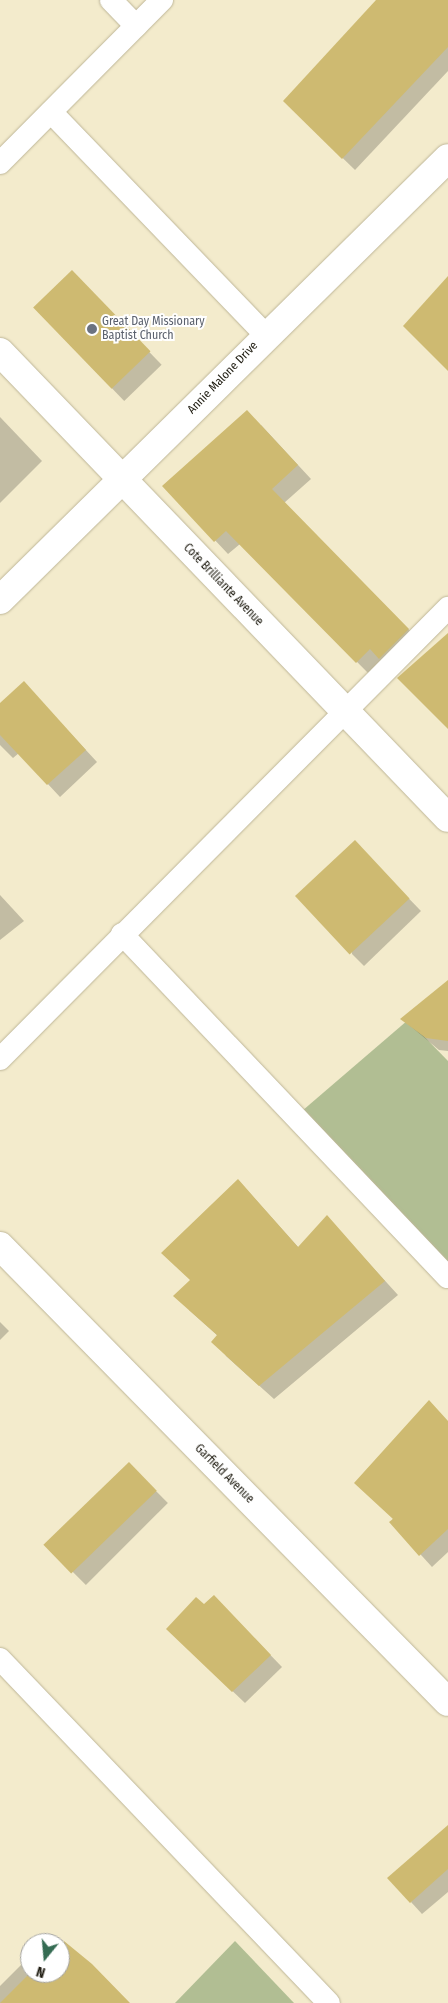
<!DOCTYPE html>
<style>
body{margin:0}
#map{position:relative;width:448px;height:2003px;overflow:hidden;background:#f3ebcc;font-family:"Fira Sans Condensed",sans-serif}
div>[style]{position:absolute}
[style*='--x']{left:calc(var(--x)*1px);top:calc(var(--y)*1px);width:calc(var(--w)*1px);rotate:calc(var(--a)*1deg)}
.green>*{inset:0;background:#b1be93}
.shadow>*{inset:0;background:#0003;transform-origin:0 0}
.building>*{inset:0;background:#ceba71;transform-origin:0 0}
.roads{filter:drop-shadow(0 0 1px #beb698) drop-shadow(0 0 1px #beb698)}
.lane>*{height:22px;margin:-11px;padding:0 11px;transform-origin:11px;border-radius:11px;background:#fff}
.street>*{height:28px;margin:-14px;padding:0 14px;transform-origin:14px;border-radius:14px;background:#fff}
.dots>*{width:14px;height:14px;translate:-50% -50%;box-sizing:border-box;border:2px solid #fff;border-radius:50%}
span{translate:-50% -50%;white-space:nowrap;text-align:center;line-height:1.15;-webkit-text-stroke:4px #fff;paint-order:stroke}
.worship-label{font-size:12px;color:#5b616d}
.left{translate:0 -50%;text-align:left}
.street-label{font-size:12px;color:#1c190e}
.north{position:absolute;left:20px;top:1933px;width:50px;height:50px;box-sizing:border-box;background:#fff;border:1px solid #a4a39f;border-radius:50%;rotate:197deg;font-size:14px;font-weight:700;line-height:20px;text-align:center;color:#1c190e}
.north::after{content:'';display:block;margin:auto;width:18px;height:22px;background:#356c53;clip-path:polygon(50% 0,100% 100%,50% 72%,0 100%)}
</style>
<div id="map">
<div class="green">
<div style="clip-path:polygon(408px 1020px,448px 1061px,448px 1263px,302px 1111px)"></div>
<div style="clip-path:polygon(235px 1941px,294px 2003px,175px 2003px)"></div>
</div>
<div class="shadow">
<div style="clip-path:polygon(385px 0,448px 0,448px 71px,355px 170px,284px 101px)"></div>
<div style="left:72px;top:272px;width:129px;height:52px;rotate:46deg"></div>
<div style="clip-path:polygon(0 417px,42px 461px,0 503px)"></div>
<div style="clip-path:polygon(261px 425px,311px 479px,284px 503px,422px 643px,370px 675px,240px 544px,228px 554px,164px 486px)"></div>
<div style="clip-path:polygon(35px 695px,97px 762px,60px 797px,19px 753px,13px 758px,0 745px,0 705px)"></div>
<div style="clip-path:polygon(354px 842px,421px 911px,364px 966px,352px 954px)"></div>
<div style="clip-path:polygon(0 895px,24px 921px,0 940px)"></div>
<div style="clip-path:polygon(448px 981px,448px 1051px,439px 1050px,402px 1019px)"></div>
<div style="clip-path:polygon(238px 1180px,299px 1248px,327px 1217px,398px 1295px,274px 1399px,226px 1356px,218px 1336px,189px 1310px,191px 1280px)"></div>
<div style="clip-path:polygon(0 1322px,9px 1331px,0 1340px)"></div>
<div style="clip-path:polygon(448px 1422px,448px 1552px,432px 1567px,391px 1522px)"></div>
<div style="left:129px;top:1464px;width:55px;height:116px;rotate:45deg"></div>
<div style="clip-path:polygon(204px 1606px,225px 1608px,282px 1667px,245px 1703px,180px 1641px)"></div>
<div style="clip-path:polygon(448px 1827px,448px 1892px,422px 1914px,411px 1902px)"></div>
<div style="clip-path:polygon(47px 1939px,52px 1943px,43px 1943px)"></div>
<div style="clip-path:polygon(64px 1943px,129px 2003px,0 2003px,0 1986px,30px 1956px,30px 1973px,60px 1973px)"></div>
</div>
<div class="building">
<div style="clip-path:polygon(376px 0,448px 0,448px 47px,342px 159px,283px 101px)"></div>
<div style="left:72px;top:270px;width:113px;height:54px;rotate:46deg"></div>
<div style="clip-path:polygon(448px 276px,448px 371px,403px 326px)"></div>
<div style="clip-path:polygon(247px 410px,298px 465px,272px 489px,409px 629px,379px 659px,370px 649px,356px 663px,226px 531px,214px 542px,162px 486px)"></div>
<div style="clip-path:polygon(448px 633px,448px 729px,397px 678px)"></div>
<div style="clip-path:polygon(24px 681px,86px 750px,47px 785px,0 735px,0 703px)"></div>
<div style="left:355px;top:840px;width:80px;height:82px;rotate:47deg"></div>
<div style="clip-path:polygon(448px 980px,448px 1041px,426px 1038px,400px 1019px)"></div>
<div style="clip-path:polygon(238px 1179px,298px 1247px,327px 1215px,385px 1281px,259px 1386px,211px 1342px,217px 1335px,173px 1296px,190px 1280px,161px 1253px)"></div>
<div style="clip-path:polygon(429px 1400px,448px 1421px,448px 1529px,419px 1556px,389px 1522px,393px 1519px,354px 1483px)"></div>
<div style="left:129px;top:1462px;width:40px;height:119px;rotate:46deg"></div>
<div style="clip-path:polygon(214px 1595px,271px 1655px,232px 1692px,166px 1629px,196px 1597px,204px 1604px)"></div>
<div style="clip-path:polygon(448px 1825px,448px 1869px,410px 1903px,387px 1878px)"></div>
<div style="clip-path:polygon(64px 1941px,92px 1964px,130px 2003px,0 2003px,30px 1973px,60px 1973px)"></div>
</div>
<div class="roads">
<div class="lane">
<div style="--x:111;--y:0;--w:36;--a:46"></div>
<div style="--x:51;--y:112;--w:308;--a:46.1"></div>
<div style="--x:0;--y:163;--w:230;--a:-45.2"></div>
<div style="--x:122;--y:934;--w:473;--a:46.5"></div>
<div style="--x:0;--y:1059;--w:636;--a:-45.19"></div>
<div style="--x:0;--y:1659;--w:476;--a:46.3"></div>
</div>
<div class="street">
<div style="--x:0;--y:352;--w:646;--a:46.13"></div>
<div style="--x:0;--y:600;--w:629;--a:-44.61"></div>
<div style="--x:0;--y:1246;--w:639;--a:45.51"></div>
</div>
</div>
<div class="dots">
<div style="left:92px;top:329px;background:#6b7280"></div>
</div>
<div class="worship-label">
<span class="left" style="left:102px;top:329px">Great Day Missionary<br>Baptist Church</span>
</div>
<div class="street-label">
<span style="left:223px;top:378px;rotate:-46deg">Annie Malone Drive</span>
<span style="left:223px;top:585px;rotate:46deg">Cote Brilliante Avenue</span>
<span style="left:224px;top:1474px;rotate:45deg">Garfield Avenue</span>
</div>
<div class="north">N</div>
</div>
